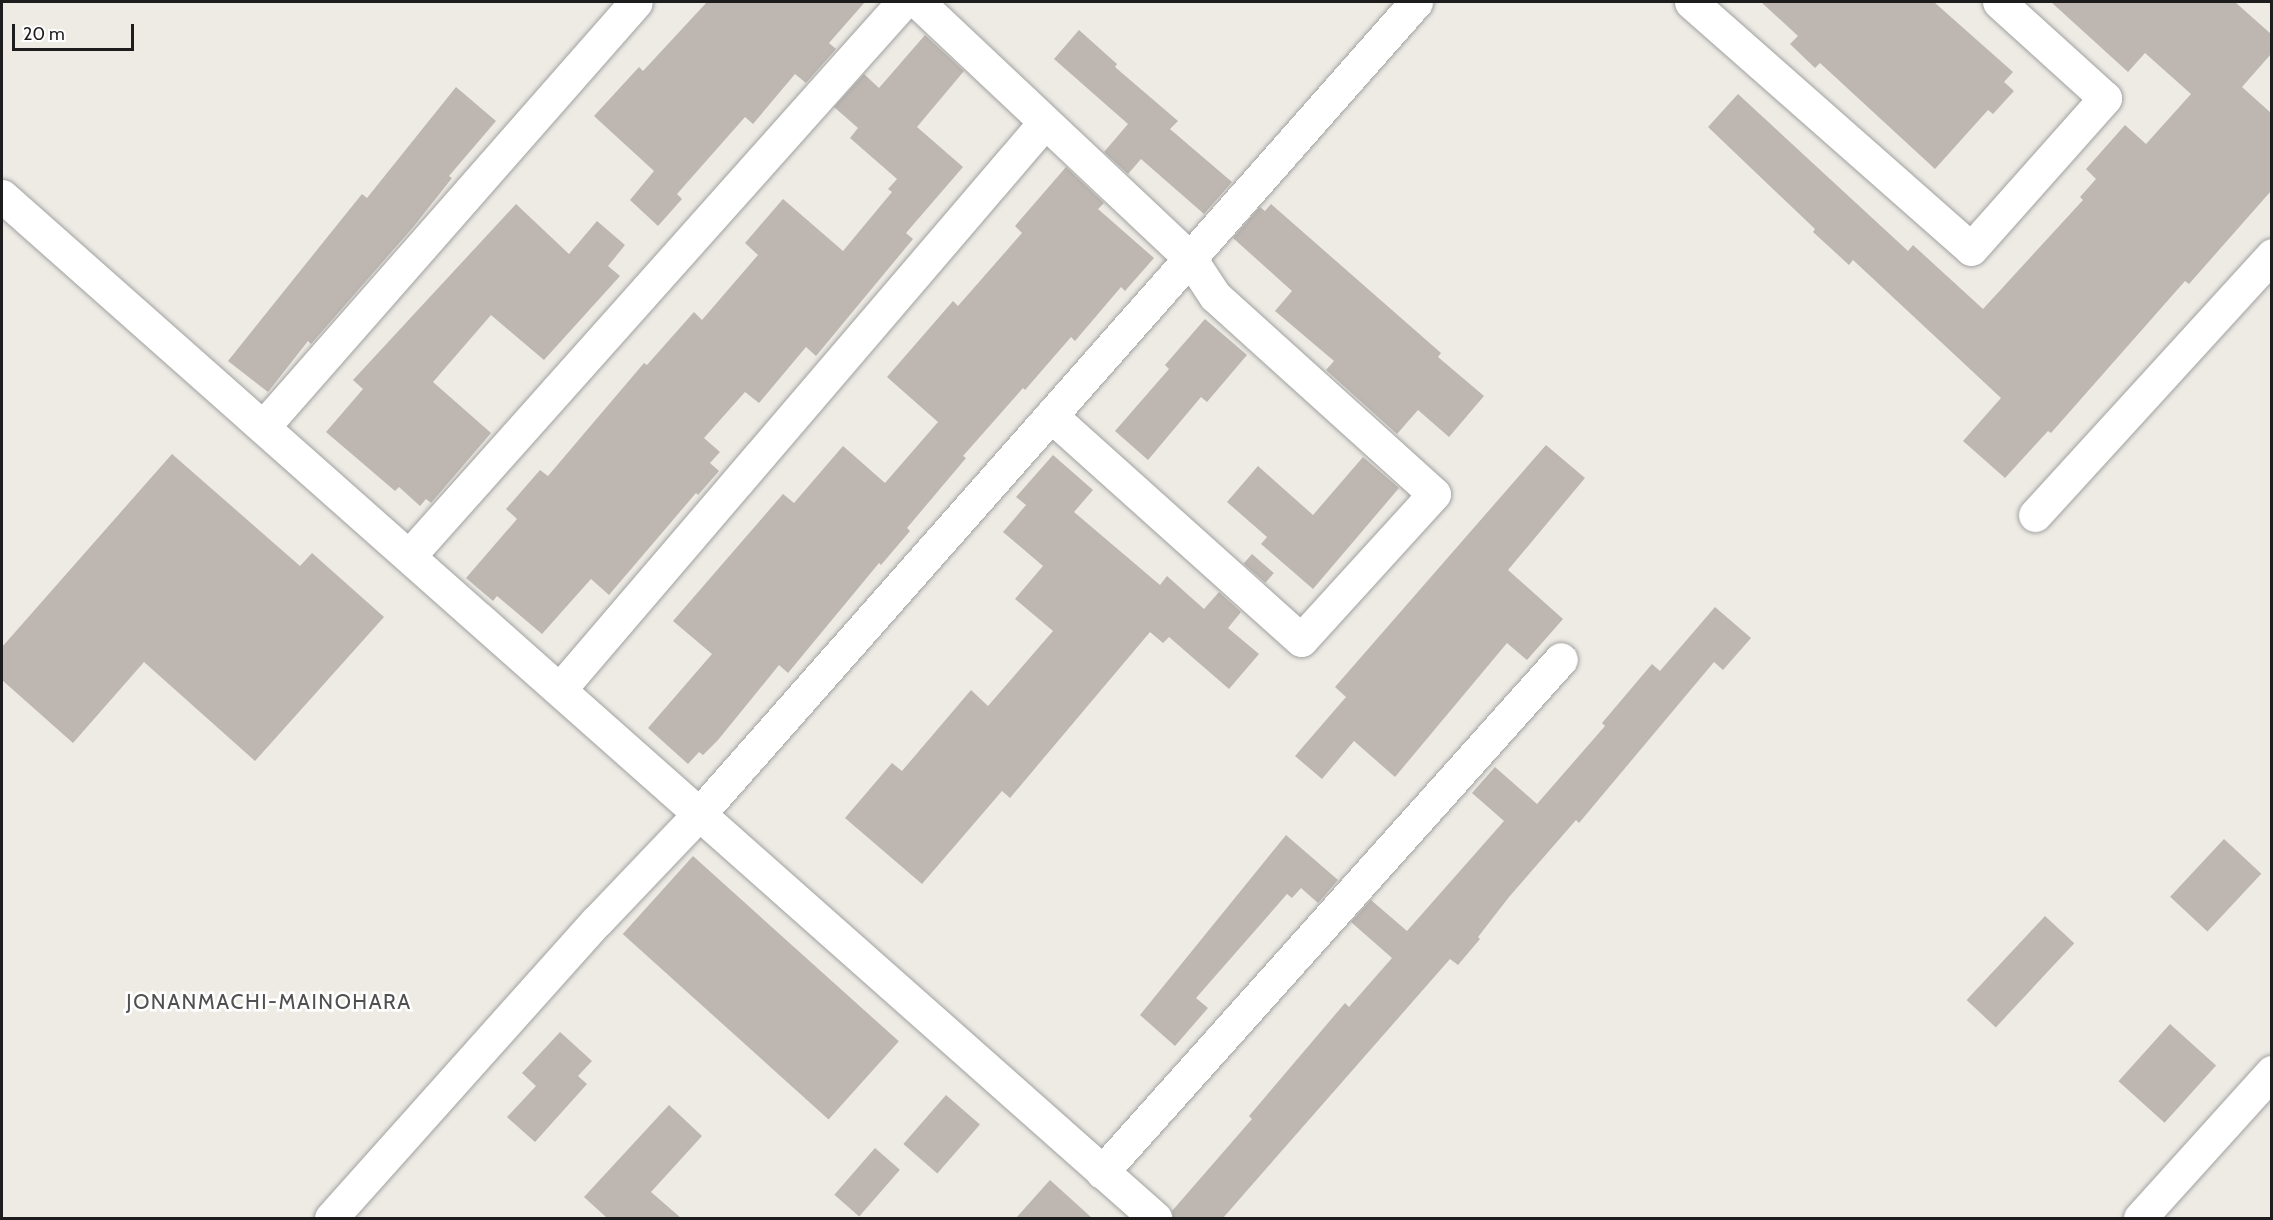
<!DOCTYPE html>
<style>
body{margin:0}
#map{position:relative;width:2273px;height:1220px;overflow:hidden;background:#edebe4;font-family:Cabin,sans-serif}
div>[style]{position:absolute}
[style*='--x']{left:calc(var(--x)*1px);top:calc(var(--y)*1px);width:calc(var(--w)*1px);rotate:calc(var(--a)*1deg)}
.building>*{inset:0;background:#beb7b1;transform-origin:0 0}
.roads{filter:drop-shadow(0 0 2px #a1a1a1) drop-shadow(0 0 2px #a1a1a1)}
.minor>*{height:33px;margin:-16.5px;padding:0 16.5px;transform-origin:16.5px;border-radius:16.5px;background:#fff}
span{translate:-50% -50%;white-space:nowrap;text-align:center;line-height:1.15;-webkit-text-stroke:5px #fff;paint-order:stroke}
.quarter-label{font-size:21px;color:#505050;letter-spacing:1.5px}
.frame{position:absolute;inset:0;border:3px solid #1d1d1d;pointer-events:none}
.scale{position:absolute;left:12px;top:24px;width:122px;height:27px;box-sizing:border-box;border:3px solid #1d1d1d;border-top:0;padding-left:8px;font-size:18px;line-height:21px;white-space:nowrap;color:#1d1d1d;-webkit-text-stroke:4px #fff;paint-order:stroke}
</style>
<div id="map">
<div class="building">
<div style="clip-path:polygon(707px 2px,865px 2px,829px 43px,836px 49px,806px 83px,795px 74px,753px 124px,745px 117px,677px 194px,682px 199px,658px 226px,630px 200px,654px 171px,594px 116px,639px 67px,643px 71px)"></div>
<div style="clip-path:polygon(1761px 2px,1934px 2px,2013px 72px,2004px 82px,2014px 91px,1993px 114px,1988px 110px,1935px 169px,1820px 63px,1815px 68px,1790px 44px,1798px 36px)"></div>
<div style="clip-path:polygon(2051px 2px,2235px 2px,2271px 34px,2271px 54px,2242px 87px,2271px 113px,2271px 191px,2189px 284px,2185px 281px,2051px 433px,2048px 431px,2005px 478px,1963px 441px,2001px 398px,1853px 260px,1849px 265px,1813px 232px,1815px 229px,1708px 127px,1738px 94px,1908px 251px,1913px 245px,1983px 309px,2083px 200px,2080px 197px,2096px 179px,2086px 169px,2125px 125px,2146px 144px,2191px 94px,2145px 53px,2128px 72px)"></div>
<div style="clip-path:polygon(1079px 30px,1117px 64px,1115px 67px,1178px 121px,1170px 129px,1232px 182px,1204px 214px,1141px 159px,1128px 174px,1104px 152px,1128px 124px,1054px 59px)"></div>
<div style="clip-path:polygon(925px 35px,964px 71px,917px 127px,963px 167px,906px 233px,913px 239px,816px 356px,806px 347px,759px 403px,745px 392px,704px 438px,720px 452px,710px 463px,719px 471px,698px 495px,696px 493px,609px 595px,591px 579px,542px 634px,497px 596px,493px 601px,466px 578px,517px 519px,506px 509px,540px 470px,548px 476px,644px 363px,647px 365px,694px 312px,702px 320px,758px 255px,745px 243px,783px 199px,843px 251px,892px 192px,888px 189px,897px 179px,850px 138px,858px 128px,834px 107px,864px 74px,879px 88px)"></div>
<div style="clip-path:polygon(456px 87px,496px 121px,449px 176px,452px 178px,414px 226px,311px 344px,308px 341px,268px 392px,228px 361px,337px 225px,362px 194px,367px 198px)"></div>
<div style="clip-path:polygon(1066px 167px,1104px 203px,1098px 209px,1154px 258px,1125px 291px,1121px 287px,1075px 341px,1071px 337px,1025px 390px,1023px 388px,963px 456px,966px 458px,907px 528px,910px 531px,881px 565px,879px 563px,788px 673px,779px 665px,718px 740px,703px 755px,699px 752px,688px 764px,648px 728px,712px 654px,673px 621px,783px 494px,794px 503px,843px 446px,885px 483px,938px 422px,887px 377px,953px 301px,958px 306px,1022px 233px,1015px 226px)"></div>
<div style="clip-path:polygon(516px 204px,569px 254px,597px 221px,625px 245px,608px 266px,620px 276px,544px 360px,491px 315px,433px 382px,491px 433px,431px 503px,426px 499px,420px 506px,399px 487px,395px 491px,326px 432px,363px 389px,353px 380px)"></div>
<div style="clip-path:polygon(1271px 204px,1441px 353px,1438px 357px,1484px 396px,1449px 437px,1418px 410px,1397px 434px,1326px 370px,1334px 361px,1275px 311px,1292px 291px,1233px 238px,1260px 207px,1265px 211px)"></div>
<div style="clip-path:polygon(1205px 319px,1247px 355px,1207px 402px,1201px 397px,1148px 460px,1115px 431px,1169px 369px,1165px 365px)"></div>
<div style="clip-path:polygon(1546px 445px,1585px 478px,1508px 570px,1563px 619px,1527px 660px,1507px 643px,1395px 777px,1354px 741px,1322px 779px,1295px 756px,1346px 697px,1335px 687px)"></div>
<div style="clip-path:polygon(172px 454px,300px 566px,312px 553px,384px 617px,255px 761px,144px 662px,73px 743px,2px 680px,2px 647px)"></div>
<div style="clip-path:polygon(1053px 455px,1093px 490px,1074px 512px,1160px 585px,1167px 576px,1204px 609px,1219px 592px,1241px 612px,1228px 628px,1259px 654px,1229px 689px,1169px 637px,1163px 643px,1150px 632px,1010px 798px,1002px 791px,922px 884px,845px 818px,892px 763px,902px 771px,971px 690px,988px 706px,1053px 631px,1015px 599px,1043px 566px,1003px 532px,1026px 505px,1016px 497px)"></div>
<div style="clip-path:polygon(1363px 457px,1399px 488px,1313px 589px,1261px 544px,1267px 537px,1227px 502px,1258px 466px,1313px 515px)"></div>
<div style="left:1252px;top:554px;width:29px;height:13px;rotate:41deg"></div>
<div style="clip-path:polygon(1715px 607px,1751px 638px,1723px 670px,1714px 662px,1579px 823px,1576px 820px,1509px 897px,1478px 937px,1480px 939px,1458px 965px,1450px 959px,1223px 1218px,1173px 1218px,1172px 1211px,1252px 1119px,1249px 1116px,1345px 1003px,1349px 1007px,1392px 958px,1351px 922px,1371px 900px,1407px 931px,1504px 821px,1472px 793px,1495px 767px,1537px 804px,1605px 726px,1602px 723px,1652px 664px,1660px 671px)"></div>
<div style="clip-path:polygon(1286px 835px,1338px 880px,1318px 903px,1301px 888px,1292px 898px,1287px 894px,1196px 998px,1208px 1008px,1175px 1046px,1140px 1015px)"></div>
<div style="left:2224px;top:839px;width:51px;height:79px;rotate:43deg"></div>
<div style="left:693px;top:856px;width:277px;height:105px;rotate:42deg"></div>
<div style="left:2045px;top:916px;width:40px;height:115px;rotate:43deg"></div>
<div style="left:2170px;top:1024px;width:62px;height:77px;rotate:42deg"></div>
<div style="clip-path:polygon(560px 1032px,592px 1061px,578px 1076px,587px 1084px,535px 1142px,507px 1117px,536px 1086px,522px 1073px)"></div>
<div style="left:946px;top:1095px;width:45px;height:65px;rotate:41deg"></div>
<div style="clip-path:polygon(669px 1105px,702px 1136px,651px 1192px,681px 1218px,607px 1218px,584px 1197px)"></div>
<div style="left:875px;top:1148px;width:33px;height:62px;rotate:41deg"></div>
<div style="clip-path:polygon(1050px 1180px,1092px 1218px,1016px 1218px)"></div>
</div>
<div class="roads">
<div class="minor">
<div style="--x:918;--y:2;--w:374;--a:43.3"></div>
<div style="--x:1190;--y:258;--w:45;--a:56.7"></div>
<div style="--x:1215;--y:296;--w:295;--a:42.1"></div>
<div style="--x:1434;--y:494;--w:197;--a:132.3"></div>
<div style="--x:1301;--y:640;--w:336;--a:-138.1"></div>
<div style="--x:1691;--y:2;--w:373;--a:41.4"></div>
<div style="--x:1971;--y:249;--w:202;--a:-48.4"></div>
<div style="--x:2105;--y:98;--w:143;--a:-137.8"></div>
<div style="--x:2;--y:196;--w:1541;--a:41.55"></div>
<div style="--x:263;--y:427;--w:565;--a:-48.73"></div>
<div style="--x:2035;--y:515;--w:352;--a:-47.6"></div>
<div style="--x:409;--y:556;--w:742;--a:-48.28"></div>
<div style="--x:560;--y:689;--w:746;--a:-49.46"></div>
<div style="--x:1102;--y:1172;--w:688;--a:-48.18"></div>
<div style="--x:331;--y:1218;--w:399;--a:-48.2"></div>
<div style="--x:597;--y:921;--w:149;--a:-46.4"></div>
<div style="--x:700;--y:813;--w:1082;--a:-48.56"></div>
<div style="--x:2140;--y:1218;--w:197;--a:-47.9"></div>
</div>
</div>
<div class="quarter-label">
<span style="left:269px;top:1002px">JONANMACHI-MAINOHARA</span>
</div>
<div class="frame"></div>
<div class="scale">20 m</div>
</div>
